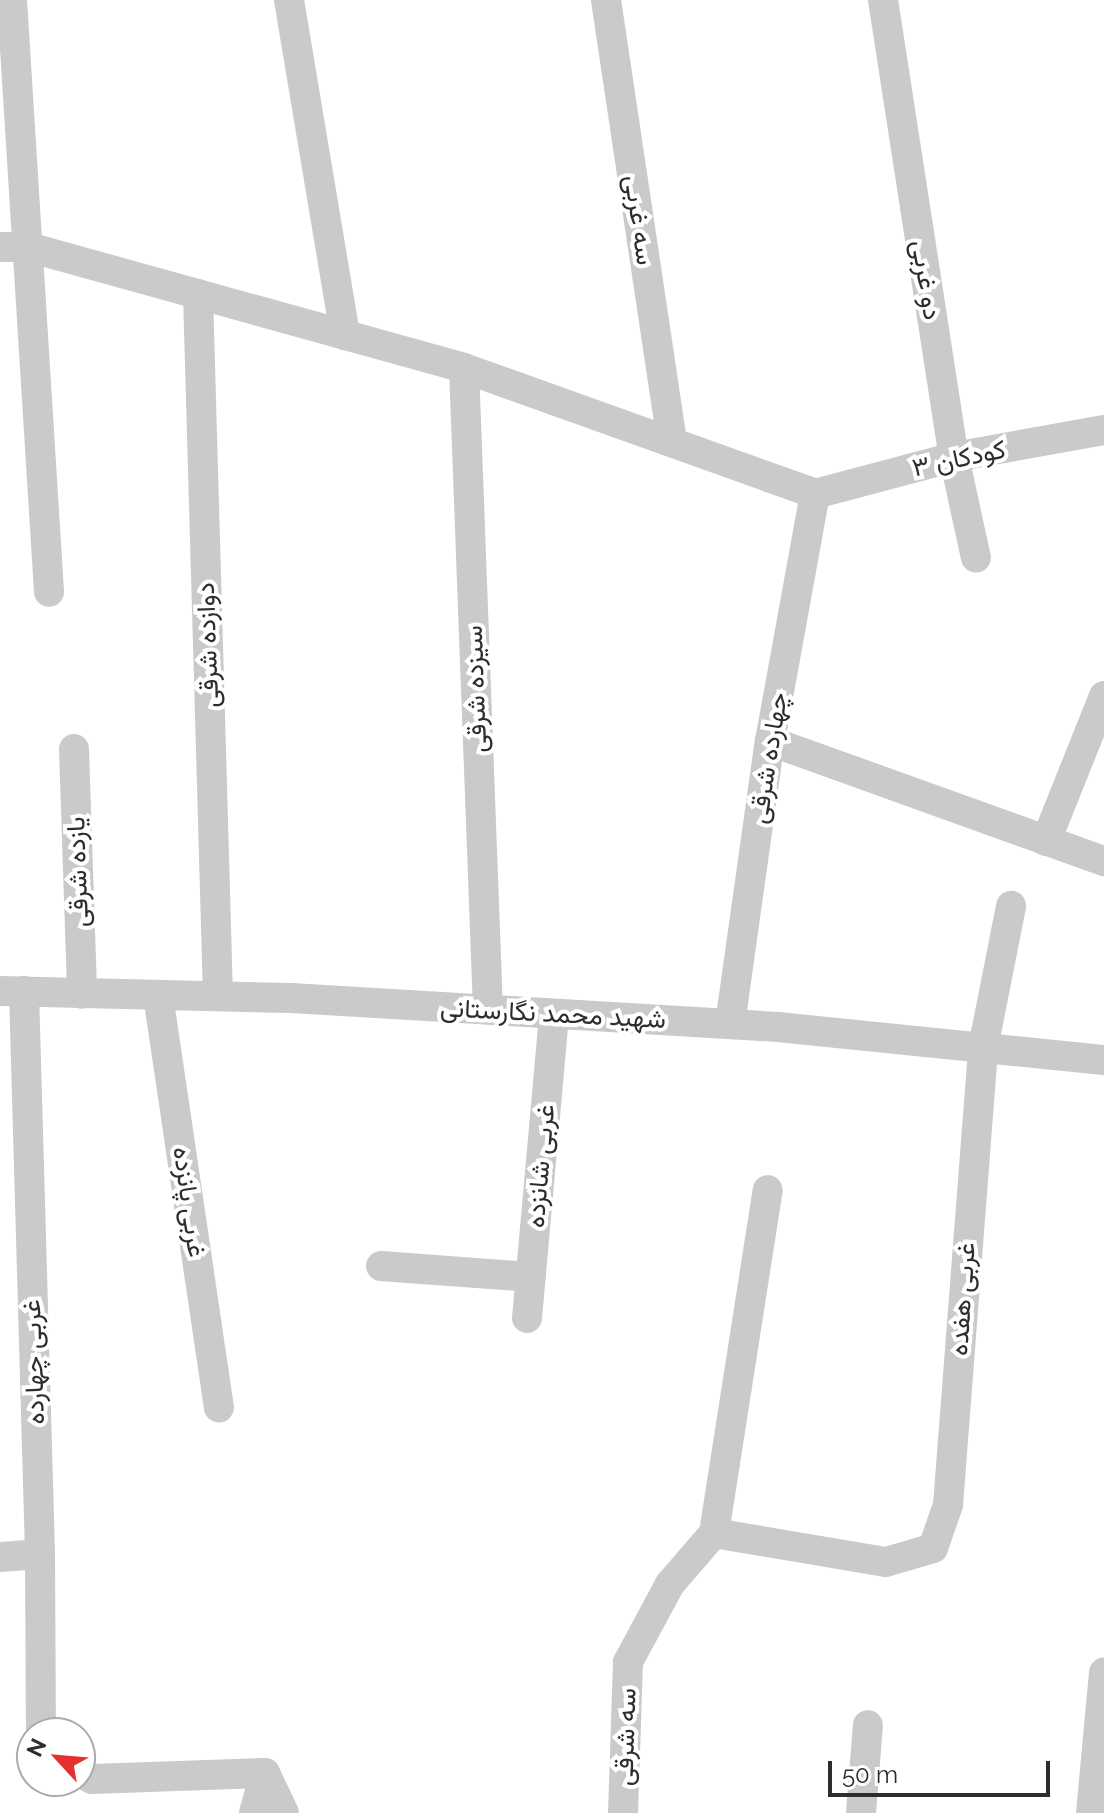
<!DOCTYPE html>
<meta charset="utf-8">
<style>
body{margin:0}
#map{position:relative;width:1104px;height:1813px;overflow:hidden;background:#fff;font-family:Raleway,Vazirmatn,sans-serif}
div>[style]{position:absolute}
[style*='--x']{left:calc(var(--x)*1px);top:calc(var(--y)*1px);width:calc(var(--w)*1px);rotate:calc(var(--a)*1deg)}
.minor>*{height:30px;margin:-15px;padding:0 15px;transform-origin:15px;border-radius:15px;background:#cacaca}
span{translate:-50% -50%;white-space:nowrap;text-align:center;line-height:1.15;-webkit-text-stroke:8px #fff;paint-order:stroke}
.street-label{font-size:26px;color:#2d2d2d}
.north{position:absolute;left:16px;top:1717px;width:80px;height:80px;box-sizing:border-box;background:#fff;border:2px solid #ababab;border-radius:50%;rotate:296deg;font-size:22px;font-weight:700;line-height:32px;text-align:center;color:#2d2d2d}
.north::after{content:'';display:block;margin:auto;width:28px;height:36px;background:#e4312e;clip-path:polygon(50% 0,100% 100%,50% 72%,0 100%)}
.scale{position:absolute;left:828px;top:1761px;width:222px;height:36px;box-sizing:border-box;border:4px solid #2d2d2d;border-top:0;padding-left:10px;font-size:24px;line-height:28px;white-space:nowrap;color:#2d2d2d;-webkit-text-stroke:6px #fff;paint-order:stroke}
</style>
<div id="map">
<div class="minor">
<div style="--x:12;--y:0;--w:593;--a:86.42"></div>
<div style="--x:289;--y:0;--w:340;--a:80.5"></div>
<div style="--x:606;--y:0;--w:445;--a:81.5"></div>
<div style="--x:883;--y:0;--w:462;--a:81.2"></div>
<div style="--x:954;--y:457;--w:103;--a:77.7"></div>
<div style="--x:0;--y:247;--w:28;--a:0"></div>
<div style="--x:28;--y:247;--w:452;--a:15.5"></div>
<div style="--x:464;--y:368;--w:373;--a:19.7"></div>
<div style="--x:198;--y:294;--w:702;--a:88.37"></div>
<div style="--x:464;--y:368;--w:642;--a:87.86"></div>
<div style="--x:815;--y:494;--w:144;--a:-14.9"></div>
<div style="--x:954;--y:457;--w:152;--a:-10.2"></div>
<div style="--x:770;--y:741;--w:355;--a:19.8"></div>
<div style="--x:74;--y:749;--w:245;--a:88.1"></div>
<div style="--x:1046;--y:841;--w:156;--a:-68.2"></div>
<div style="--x:0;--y:991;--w:291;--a:1.4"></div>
<div style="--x:291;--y:998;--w:488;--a:3.4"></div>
<div style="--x:778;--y:1027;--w:328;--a:5.8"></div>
<div style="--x:24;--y:991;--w:563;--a:88.37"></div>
<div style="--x:40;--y:1554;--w:179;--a:89.7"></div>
<div style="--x:158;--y:995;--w:417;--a:81.6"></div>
<div style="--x:730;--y:1024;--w:286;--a:-82"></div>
<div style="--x:770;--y:741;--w:251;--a:-79.7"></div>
<div style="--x:381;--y:1266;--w:150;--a:4.2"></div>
<div style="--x:527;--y:1318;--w:305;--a:-84.9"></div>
<div style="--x:714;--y:1533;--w:174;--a:9.6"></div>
<div style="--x:886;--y:1562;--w:49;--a:-16.6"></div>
<div style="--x:933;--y:1548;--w:46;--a:-70.8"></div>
<div style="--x:948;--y:1505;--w:458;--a:-85.6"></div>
<div style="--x:983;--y:1048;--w:145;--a:-78.8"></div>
<div style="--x:0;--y:1557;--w:40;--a:-4.3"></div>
<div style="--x:80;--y:1772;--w:14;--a:30"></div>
<div style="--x:92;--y:1779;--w:173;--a:-2"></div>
<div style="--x:265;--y:1773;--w:44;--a:64.6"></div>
<div style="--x:254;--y:1813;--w:41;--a:-74.6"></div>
<div style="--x:623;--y:1813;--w:151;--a:-88.1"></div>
<div style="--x:628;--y:1662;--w:89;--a:-61.7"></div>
<div style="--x:670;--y:1584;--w:67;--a:-49.2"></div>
<div style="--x:714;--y:1533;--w:347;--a:-81.1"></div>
<div style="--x:861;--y:1813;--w:88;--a:-85.5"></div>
<div style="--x:1091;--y:1813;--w:141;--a:-84.7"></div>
</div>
<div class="street-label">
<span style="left:639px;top:220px;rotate:82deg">سه غربی</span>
<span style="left:926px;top:280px;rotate:81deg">دو غربی</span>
<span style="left:959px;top:459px;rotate:-12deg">کودکان ۳</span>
<span style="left:208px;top:645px;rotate:-92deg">دوازده شرقی</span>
<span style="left:476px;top:689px;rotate:-92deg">سیزده شرقی</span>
<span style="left:769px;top:758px;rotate:-81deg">چهارده شرقی</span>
<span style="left:78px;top:872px;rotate:-92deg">یازده شرقی</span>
<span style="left:553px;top:1014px;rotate:3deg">شهید محمد نگارستانی</span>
<span style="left:541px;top:1166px;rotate:-85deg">غربی شانزده</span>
<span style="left:189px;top:1202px;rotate:82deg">غربی پانزده</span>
<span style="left:963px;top:1299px;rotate:-86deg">غربی هفده</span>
<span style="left:34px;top:1362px;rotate:-92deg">غربی چهارده</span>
<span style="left:626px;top:1737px;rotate:-88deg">سه شرقی</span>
</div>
<div class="north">N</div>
<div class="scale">50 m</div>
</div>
